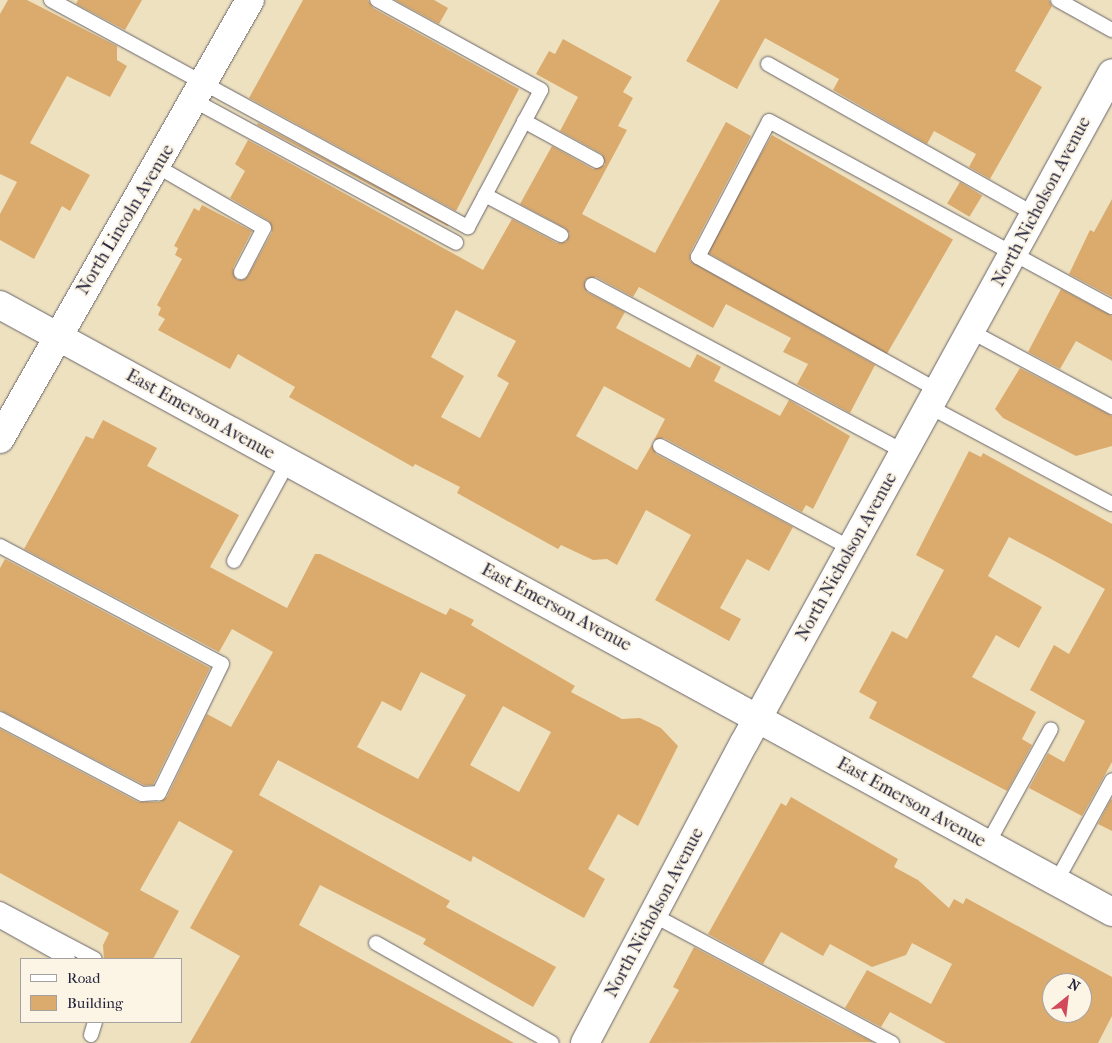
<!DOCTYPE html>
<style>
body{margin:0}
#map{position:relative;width:1112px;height:1043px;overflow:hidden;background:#eee1c0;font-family:"IM FELL French Canon",serif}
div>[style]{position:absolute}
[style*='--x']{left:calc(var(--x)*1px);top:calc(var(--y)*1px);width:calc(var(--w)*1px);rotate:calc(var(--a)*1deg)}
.building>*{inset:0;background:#dbab6e;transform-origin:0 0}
.roads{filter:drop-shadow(0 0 1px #69656a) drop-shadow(0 0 1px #69656a)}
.lane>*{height:14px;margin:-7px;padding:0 7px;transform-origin:7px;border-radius:7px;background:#fff}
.street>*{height:28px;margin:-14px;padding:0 14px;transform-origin:14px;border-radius:14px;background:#fff}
.secondary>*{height:28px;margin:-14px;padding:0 14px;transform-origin:14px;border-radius:14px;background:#fff}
span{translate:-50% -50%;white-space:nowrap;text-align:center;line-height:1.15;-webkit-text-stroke:4px #fcf5e5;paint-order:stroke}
.street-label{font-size:18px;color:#22223b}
.legend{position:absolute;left:20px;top:958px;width:162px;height:65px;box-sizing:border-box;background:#fcf5e5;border:1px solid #a5a1a1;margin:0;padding:6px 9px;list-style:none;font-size:15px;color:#22223b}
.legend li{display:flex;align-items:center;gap:10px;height:25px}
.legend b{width:25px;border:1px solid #a5a1a1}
.north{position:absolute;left:1042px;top:973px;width:50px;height:50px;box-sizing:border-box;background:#fcf5e5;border:1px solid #a5a1a1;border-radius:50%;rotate:29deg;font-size:14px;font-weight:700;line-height:20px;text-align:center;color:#22223b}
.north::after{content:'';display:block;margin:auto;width:18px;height:22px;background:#d1495b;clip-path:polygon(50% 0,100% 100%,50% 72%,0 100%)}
</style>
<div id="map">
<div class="building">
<div style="clip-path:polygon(8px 0,27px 0,117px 46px,117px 60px,127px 66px,110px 97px,67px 76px,30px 143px,90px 175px,70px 211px,62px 206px,34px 259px,0 240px,0 214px,17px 182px,0 174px,0 14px)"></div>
<div style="clip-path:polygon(78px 0,142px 0,125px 30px,76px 4px)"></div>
<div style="clip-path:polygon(303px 0,368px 0,373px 8px,519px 89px,456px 211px,249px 98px)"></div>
<div style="clip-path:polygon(395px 0,434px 0,448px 8px,439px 24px)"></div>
<div style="clip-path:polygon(720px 0,1049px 0,1052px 6px,1015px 71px,1042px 87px,990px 179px,969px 167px,976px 154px,934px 131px,927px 144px,833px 90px,839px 79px,765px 38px,737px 89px,686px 61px)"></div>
<div style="clip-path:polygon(evenodd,563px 39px,632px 77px,623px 92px,633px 98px,618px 126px,627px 130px,582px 214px,655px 253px,726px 122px,751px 136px,690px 253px,690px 261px,875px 365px,850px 413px,797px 384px,808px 364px,783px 352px,791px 338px,726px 304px,713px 328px,639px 287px,633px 297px,596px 277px,585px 280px,587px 292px,625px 312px,616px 328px,690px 368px,697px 354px,721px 367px,714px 381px,780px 416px,789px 400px,850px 436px,813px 509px,806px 505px,802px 512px,664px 438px,654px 440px,665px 419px,604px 386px,576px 436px,637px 470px,652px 444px,656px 454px,793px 527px,769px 571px,747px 559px,720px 608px,741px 619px,729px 641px,655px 600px,691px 535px,646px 510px,617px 565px,607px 559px,593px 560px,561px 545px,558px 549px,457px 493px,460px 487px,415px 464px,413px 467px,289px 397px,295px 387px,238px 354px,230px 369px,158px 330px,165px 319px,158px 315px,161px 308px,157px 305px,182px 259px,175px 255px,178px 248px,174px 246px,194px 208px,199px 211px,202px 205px,252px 231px,233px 268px,237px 280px,248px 276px,272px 232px,269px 221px,230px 198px,245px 171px,235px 164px,248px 140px,483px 270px,512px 219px,557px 243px,566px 242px,570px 234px,565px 228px,520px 204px,552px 146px,593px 169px,605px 165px,602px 154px,560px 131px,578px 97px,536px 74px,549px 51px,555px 54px,563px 39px,456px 310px,516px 341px,497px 376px,509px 383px,480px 438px,441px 417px,464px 376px,431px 357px,456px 310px)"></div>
<div style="left:258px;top:123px;width:216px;height:2px;rotate:28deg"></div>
<div style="left:772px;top:135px;width:209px;height:134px;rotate:30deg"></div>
<div style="left:960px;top:182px;width:26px;height:25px;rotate:31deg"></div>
<div style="clip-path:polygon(1112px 199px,1112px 297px,1069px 274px,1090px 230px,1094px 232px)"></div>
<div style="clip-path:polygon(1061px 289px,1112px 316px,1112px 361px,1076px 341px,1060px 369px,1028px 352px)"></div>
<div style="clip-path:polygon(1020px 368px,1112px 416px,1112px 446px,1076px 456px,1003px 418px,995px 409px)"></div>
<div style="clip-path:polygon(evenodd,103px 420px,157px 448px,147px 466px,239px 515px,210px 567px,287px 608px,315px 554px,320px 554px,446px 615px,450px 608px,474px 620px,471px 625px,575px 686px,571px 692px,622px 719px,640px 718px,661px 728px,678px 746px,638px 826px,618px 814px,588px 869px,605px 879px,584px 918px,473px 856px,471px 862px,278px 760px,259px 795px,450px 901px,446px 907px,556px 967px,533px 1007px,423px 944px,426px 939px,320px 885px,299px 925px,514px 1043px,190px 1043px,240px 956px,190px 928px,233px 851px,179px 821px,140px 890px,179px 911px,153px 959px,104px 959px,103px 945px,109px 933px,0 873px,0 729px,138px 802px,160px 802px,167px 797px,207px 714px,231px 727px,273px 652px,232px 629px,219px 652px,24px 549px,86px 436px,93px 439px,103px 420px,421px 672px,466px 695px,418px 779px,357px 747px,382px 701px,401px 711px,421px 672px,103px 420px,503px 706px,551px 732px,519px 792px,470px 765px,503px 706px)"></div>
<div style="clip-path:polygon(969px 451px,981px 457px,983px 453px,1112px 524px,1112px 762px,1082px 816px,1029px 788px,1048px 753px,1064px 762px,1085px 721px,1030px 690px,1054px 645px,1069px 654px,1105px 589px,1051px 559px,1009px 537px,988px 576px,1042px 607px,1019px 648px,996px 635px,972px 677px,1036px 712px,1022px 739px,1032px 745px,1007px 791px,869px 718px,877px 702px,859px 692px,892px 631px,907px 639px,944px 570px,916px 555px)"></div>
<div style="clip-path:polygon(5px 559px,210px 668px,153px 785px,144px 785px,0 710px,0 568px)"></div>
<div style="clip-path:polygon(evenodd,791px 797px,898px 859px,894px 867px,918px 880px,949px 908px,954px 899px,963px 904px,966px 898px,1112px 977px,1112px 1016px,1098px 1043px,946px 1043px,890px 1012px,881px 1027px,845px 1008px,867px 970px,931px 1004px,952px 964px,912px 943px,906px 955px,872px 967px,830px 944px,823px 956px,781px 932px,763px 964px,708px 934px,781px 803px,786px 806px,791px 797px,1052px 983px,1082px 983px,1082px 1013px,1052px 1013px,1052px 983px)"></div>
<div style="clip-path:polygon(1111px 799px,1112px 800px,1112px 831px,1098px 824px)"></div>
<div style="clip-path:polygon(694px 947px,837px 1024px,873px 1042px,649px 1043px,679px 990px,673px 987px)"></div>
</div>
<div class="roads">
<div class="lane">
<div style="--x:51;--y:0;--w:475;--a:28.6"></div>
<div style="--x:468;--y:227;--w:155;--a:-61.9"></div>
<div style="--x:541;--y:90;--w:187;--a:-151.2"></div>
<div style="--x:1058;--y:0;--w:62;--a:29.1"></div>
<div style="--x:768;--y:64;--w:308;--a:29.4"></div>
<div style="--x:195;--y:101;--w:297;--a:28.5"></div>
<div style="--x:524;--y:121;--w:83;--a:28.7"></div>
<div style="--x:158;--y:167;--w:122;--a:29.9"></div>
<div style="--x:264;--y:228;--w:50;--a:117.6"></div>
<div style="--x:485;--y:195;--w:86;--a:27.8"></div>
<div style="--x:592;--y:285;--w:355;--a:28.1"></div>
<div style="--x:972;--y:332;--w:159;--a:28.2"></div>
<div style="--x:939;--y:391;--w:276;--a:-150.9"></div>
<div style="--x:698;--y:257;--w:153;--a:-62.4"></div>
<div style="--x:769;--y:121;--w:390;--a:28.5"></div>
<div style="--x:930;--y:407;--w:206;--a:28.1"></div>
<div style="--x:660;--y:446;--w:218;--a:28.2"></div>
<div style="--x:0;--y:546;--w:251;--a:28"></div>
<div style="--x:222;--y:664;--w:144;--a:116"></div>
<div style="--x:159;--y:793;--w:17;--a:177"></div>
<div style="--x:142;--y:794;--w:161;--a:-152.2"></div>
<div style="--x:234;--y:561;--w:111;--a:-61.3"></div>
<div style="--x:987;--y:845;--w:132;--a:-61.1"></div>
<div style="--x:1056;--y:882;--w:116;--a:-61.2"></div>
<div style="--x:0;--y:909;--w:107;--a:27.8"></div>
<div style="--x:655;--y:916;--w:269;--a:28.2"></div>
<div style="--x:0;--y:921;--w:78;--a:29.2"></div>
<div style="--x:376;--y:943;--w:202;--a:29.6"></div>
<div style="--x:91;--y:1035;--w:14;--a:-73"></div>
</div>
<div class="street">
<div style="--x:0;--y:439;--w:505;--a:-60.34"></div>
<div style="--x:585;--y:1043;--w:340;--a:-62.1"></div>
<div style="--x:744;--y:743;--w:764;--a:-61.22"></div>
</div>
<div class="secondary">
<div style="--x:0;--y:305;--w:1267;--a:28.63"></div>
</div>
</div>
<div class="street-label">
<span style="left:1042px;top:202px;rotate:-62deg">North Nicholson Avenue</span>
<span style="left:126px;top:220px;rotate:-59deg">North Lincoln Avenue</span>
<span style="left:200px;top:415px;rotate:29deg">East Emerson Avenue</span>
<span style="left:847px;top:557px;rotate:-61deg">North Nicholson Avenue</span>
<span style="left:556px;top:608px;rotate:28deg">East Emerson Avenue</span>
<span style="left:911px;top:803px;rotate:29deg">East Emerson Avenue</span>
<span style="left:655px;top:913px;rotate:-62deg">North Nicholson Avenue</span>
</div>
<ul class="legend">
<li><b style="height:6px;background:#fff"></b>Road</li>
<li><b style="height:14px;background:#dbab6e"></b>Building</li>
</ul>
<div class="north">N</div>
</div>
